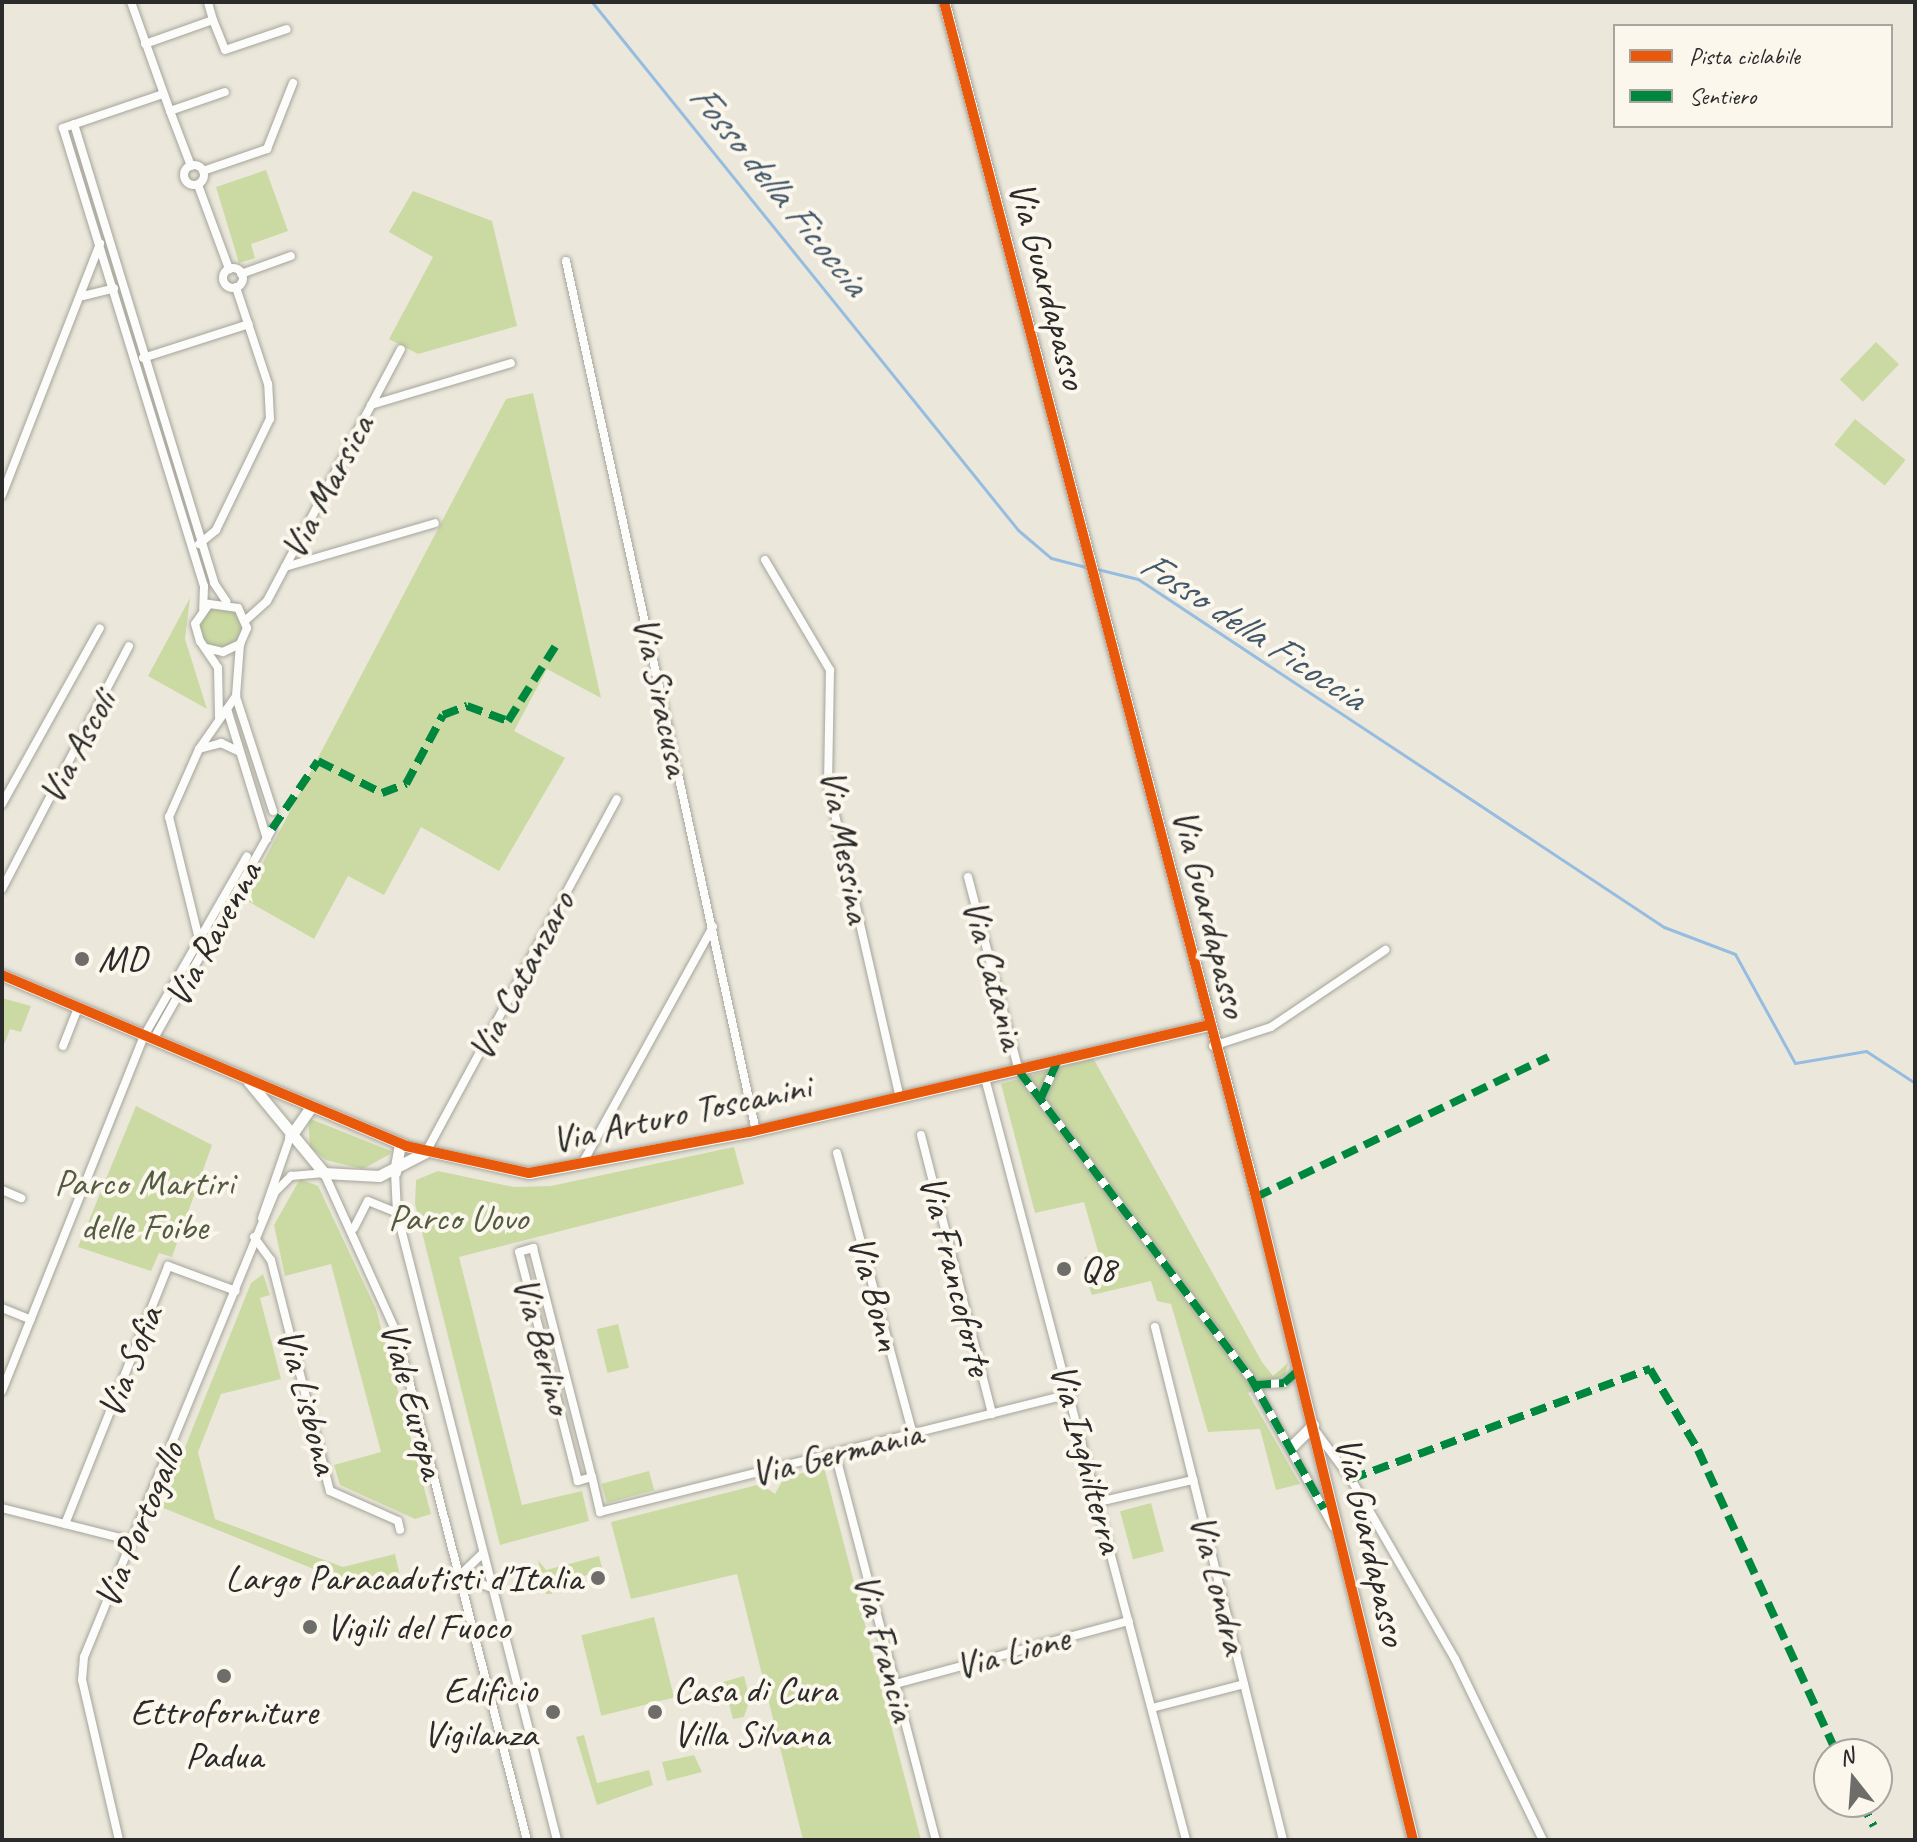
<!DOCTYPE html>
<style>
body{margin:0}
#map{position:relative;width:1917px;height:1842px;overflow:hidden;background:#ebe8db;font-family:Caveat,sans-serif}
div>[style]{position:absolute}
[style*='--x']{left:calc(var(--x)*1px);top:calc(var(--y)*1px);width:calc(var(--w)*1px);rotate:calc(var(--a)*1deg)}
.green>*{inset:0;background:#cbdaa3;transform-origin:0 0}
.round{border-radius:50%}
.stream>*{height:3px;margin:-1.5px;padding:0 1.5px;transform-origin:1.5px;border-radius:1.5px;background:#96bde0}
.roads{filter:drop-shadow(0 0 2px #a6a49c) drop-shadow(0 0 2px #a6a49c)}
.minor>*{height:8px;margin:-4px;padding:0 4px;transform-origin:4px;border-radius:4px;background:#fcfcfa}
.minor>.ring{margin:-4px;padding:0;box-sizing:content-box;background:none;border:8px solid #fcfcfa;border-radius:50%}
.tertiary>*{height:11px;margin:-5.5px;padding:0 5.5px;transform-origin:5.5px;border-radius:5.5px;background:#fcfcfa}
.quiet>*{height:8px;margin-top:-4px;transform-origin:0;background:repeating-linear-gradient(90deg,#00873e 0 16px,transparent 0 24px)}
.cycleway>*{height:10px;margin:-5px;padding:0 5px;transform-origin:5px;border-radius:5px;background:#e8590c}
.dots>*{width:22px;height:22px;translate:-50% -50%;box-sizing:border-box;border:4px solid #fbf7ec;border-radius:50%}
span{translate:-50% -50%;white-space:nowrap;text-align:center;line-height:1.15;-webkit-text-stroke:8px #fbf7ec;paint-order:stroke}
.street-label{font-size:38px;color:#2b2b2b}
.poi-label{font-size:38px;color:#2b2b2b}
.left{translate:0 -50%;text-align:left}
.right{translate:-100% -50%;text-align:right}
.park-label{font-size:38px;color:#535c42}
.water-label{font-size:40px;color:#44586b;font-style:italic}
.frame{position:absolute;inset:0;border:4px solid #2b2b2b;pointer-events:none}
.legend{position:absolute;left:1613px;top:24px;width:280px;height:104px;box-sizing:border-box;background:#fbf7ec;border:2px solid #a8a59f;margin:0;padding:10px 14px;list-style:none;font-size:24px;color:#2b2b2b}
.legend li{display:flex;align-items:center;gap:16px;height:40px}
.legend b{width:40px;border:2px solid #a8a59f}
.north{position:absolute;left:1813px;top:1738px;width:80px;height:80px;box-sizing:border-box;background:#fbf7ec;border:2px solid #a8a59f;border-radius:50%;rotate:343deg;font-size:22px;font-weight:700;line-height:32px;text-align:center;color:#2b2b2b}
.north::after{content:'';display:block;margin:auto;width:28px;height:36px;background:#6e6d69;clip-path:polygon(50% 0,100% 100%,50% 72%,0 100%)}
</style>
<div id="map">
<div class="green">
<div style="clip-path:polygon(266px 170px,288px 231px,251px 244px,255px 258px,239px 263px,216px 187px)"></div>
<div style="clip-path:polygon(413px 191px,492px 221px,517px 326px,418px 354px,389px 339px,433px 257px,389px 232px)"></div>
<div style="left:1876px;top:342px;width:32px;height:52px;rotate:44deg"></div>
<div style="clip-path:polygon(533px 393px,601px 698px,547px 669px,514px 731px,565px 758px,499px 871px,421px 827px,384px 895px,348px 876px,314px 939px,244px 899px,506px 399px)"></div>
<div style="left:1855px;top:419px;width:65px;height:33px;rotate:39deg"></div>
<div style="clip-path:polygon(190px 598px,185px 639px,207px 709px,148px 676px)"></div>
<div class="round" style="left:200px;top:606px;width:42px;height:42px"></div>
<div style="clip-path:polygon(2px 998px,31px 1006px,21px 1032px,10px 1029px,2px 1050px)"></div>
<div style="clip-path:polygon(1093px 1058px,1262px 1362px,1273px 1376px,1288px 1363px,1285px 1375px,1248px 1393px,1300px 1484px,1276px 1490px,1260px 1429px,1208px 1432px,1171px 1304px,1157px 1301px,1151px 1281px,1092px 1295px,1089px 1287px,1097px 1284px,1084px 1257px,1099px 1255px,1084px 1202px,1035px 1213px,1001px 1084px)"></div>
<div style="clip-path:polygon(136px 1106px,212px 1145px,172px 1257px,159px 1253px,151px 1271px,78px 1247px)"></div>
<div style="clip-path:polygon(308px 1118px,391px 1151px,390px 1154px,363px 1169px,326px 1160px,310px 1147px)"></div>
<div style="clip-path:polygon(734px 1147px,744px 1184px,459px 1257px,522px 1505px,582px 1491px,589px 1521px,500px 1545px,415px 1204px,416px 1180px,438px 1171px,514px 1187px,551px 1186px)"></div>
<div style="clip-path:polygon(300px 1179px,318px 1186px,376px 1309px,431px 1514px,415px 1519px,340px 1485px,334px 1465px,381px 1452px,331px 1264px,285px 1276px,274px 1225px)"></div>
<div style="clip-path:polygon(263px 1274px,270px 1295px,260px 1298px,281px 1379px,221px 1394px,198px 1452px,215px 1519px,343px 1567px,395px 1554px,400px 1576px,358px 1587px,161px 1507px,251px 1283px)"></div>
<div style="left:618px;top:1324px;width:45px;height:22px;rotate:76deg"></div>
<div style="clip-path:polygon(824px 1467px,921px 1840px,803px 1840px,737px 1574px,631px 1599px,611px 1522px,761px 1484px,775px 1494px,784px 1478px)"></div>
<div style="left:649px;top:1471px;width:20px;height:49px;rotate:75deg"></div>
<div style="left:1151px;top:1503px;width:50px;height:32px;rotate:75deg"></div>
<div style="clip-path:polygon(599px 1556px,603px 1571px,550px 1585px,552px 1594px,546px 1594px,538px 1560px,546px 1570px)"></div>
<div style="left:654px;top:1617px;width:83px;height:75px;rotate:76deg"></div>
<div style="clip-path:polygon(744px 1676px,750px 1699px,744px 1717px,733px 1719px,723px 1682px)"></div>
<div style="clip-path:polygon(584px 1735px,597px 1783px,649px 1770px,653px 1785px,597px 1805px,576px 1737px)"></div>
<div style="clip-path:polygon(694px 1755px,702px 1772px,667px 1781px,662px 1762px)"></div>
</div>
<div class="stream">
<div style="--x:592;--y:2;--w:678;--a:51.1"></div>
<div style="--x:1018;--y:530;--w:43;--a:40.3"></div>
<div style="--x:1051;--y:558;--w:40;--a:14.4"></div>
<div style="--x:1097;--y:569;--w:42;--a:13.7"></div>
<div style="--x:1138;--y:579;--w:631;--a:33.49"></div>
<div style="--x:1664;--y:927;--w:76;--a:20.8"></div>
<div style="--x:1735;--y:954;--w:124;--a:61.2"></div>
<div style="--x:1795;--y:1063;--w:72;--a:-9.6"></div>
<div style="--x:1866;--y:1051;--w:59;--a:33.1"></div>
</div>
<div class="roads">
<div class="minor">
<div style="--x:131;--y:2;--w:116;--a:70.3"></div>
<div style="--x:170;--y:111;--w:58;--a:-19.1"></div>
<div style="--x:213;--y:20;--w:32;--a:68"></div>
<div style="--x:225;--y:50;--w:65;--a:-18.7"></div>
<div style="--x:145;--y:44;--w:72;--a:-19.4"></div>
<div style="--x:213;--y:20;--w:19;--a:-106"></div>
<div style="--x:163;--y:94;--w:106;--a:161.2"></div>
<div style="--x:63;--y:128;--w:479;--a:72.9"></div>
<div style="--x:204;--y:586;--w:23;--a:92"></div>
<div style="--x:170;--y:111;--w:59;--a:69.1"></div>
<div style="--x:74;--y:124;--w:480;--a:73"></div>
<div style="--x:214;--y:583;--w:22;--a:56"></div>
<div class="ring" style="left:184px;top:165px;width:12px;height:12px"></div>
<div style="--x:203;--y:171;--w:68;--a:-19"></div>
<div style="--x:267;--y:149;--w:71;--a:-68.5"></div>
<div style="--x:198;--y:185;--w:90;--a:69.7"></div>
<div style="--x:566;--y:261;--w:891;--a:77.68"></div>
<div class="ring" style="left:223px;top:268px;width:12px;height:12px"></div>
<div style="--x:241;--y:274;--w:53;--a:-19.8"></div>
<div style="--x:83;--y:296;--w:32;--a:-14"></div>
<div style="--x:143;--y:358;--w:111;--a:-17.8"></div>
<div style="--x:371;--y:405;--w:146;--a:-16.7"></div>
<div style="--x:2;--y:495;--w:270;--a:-68.7"></div>
<div style="--x:199;--y:544;--w:22;--a:-39"></div>
<div style="--x:216;--y:530;--w:123;--a:-64.1"></div>
<div style="--x:270;--y:419;--w:35;--a:-93"></div>
<div style="--x:268;--y:384;--w:102;--a:-108.3"></div>
<div style="--x:765;--y:560;--w:128;--a:59.4"></div>
<div style="--x:830;--y:670;--w:114;--a:91"></div>
<div style="--x:828;--y:784;--w:322;--a:77.1"></div>
<div style="--x:285;--y:567;--w:156;--a:-16.3"></div>
<div style="--x:246;--y:620;--w:28;--a:-42"></div>
<div style="--x:267;--y:601;--w:285;--a:-62"></div>
<div style="--x:206;--y:648;--w:17;--a:13"></div>
<div style="--x:223;--y:652;--w:19;--a:-25"></div>
<div style="--x:240;--y:644;--w:17;--a:-66"></div>
<div style="--x:247;--y:628;--w:22;--a:-114"></div>
<div style="--x:238;--y:608;--w:29;--a:-172"></div>
<div style="--x:209;--y:604;--w:24;--a:125"></div>
<div style="--x:195;--y:624;--w:18;--a:74"></div>
<div style="--x:200;--y:641;--w:32;--a:56"></div>
<div style="--x:218;--y:668;--w:49;--a:88.8"></div>
<div style="--x:236;--y:697;--w:120;--a:72"></div>
<div style="--x:227;--y:709;--w:136;--a:72.9"></div>
<div style="--x:199;--y:749;--w:23;--a:-15"></div>
<div style="--x:221;--y:743;--w:19;--a:25"></div>
<div style="--x:2;--y:804;--w:201;--a:-60.9"></div>
<div style="--x:968;--y:877;--w:201;--a:75.3"></div>
<div style="--x:1019;--y:1071;--w:383;--a:53"></div>
<div style="--x:1250;--y:1377;--w:171;--a:60.9"></div>
<div style="--x:2;--y:889;--w:274;--a:-62.4"></div>
<div style="--x:199;--y:939;--w:126;--a:-103.8"></div>
<div style="--x:169;--y:817;--w:74;--a:-66.2"></div>
<div style="--x:199;--y:749;--w:65;--a:-55.1"></div>
<div style="--x:236;--y:696;--w:52;--a:-85.6"></div>
<div style="--x:153;--y:1040;--w:242;--a:-60.6"></div>
<div style="--x:63;--y:1046;--w:41;--a:-68.5"></div>
<div style="--x:1213;--y:1046;--w:61;--a:-18.1"></div>
<div style="--x:1271;--y:1027;--w:138;--a:-34"></div>
<div style="--x:985;--y:1078;--w:788;--a:75.22"></div>
<div style="--x:1041;--y:1098;--w:39;--a:-66"></div>
<div style="--x:921;--y:1135;--w:288;--a:75.7"></div>
<div style="--x:426;--y:1152;--w:401;--a:-61.6"></div>
<div style="--x:837;--y:1153;--w:291;--a:74.9"></div>
<div style="--x:582;--y:1164;--w:271;--a:-61.1"></div>
<div style="--x:395;--y:1172;--w:41;--a:87.2"></div>
<div style="--x:397;--y:1213;--w:647;--a:75.68"></div>
<div style="--x:2;--y:1190;--w:21;--a:23"></div>
<div style="--x:262;--y:1218;--w:86;--a:-70.9"></div>
<div style="--x:354;--y:1228;--w:30;--a:-63"></div>
<div style="--x:368;--y:1201;--w:31;--a:22"></div>
<div style="--x:254;--y:1237;--w:29;--a:54"></div>
<div style="--x:271;--y:1260;--w:238;--a:75.7"></div>
<div style="--x:330;--y:1491;--w:74;--a:23.8"></div>
<div style="--x:398;--y:1521;--w:9;--a:77"></div>
<div style="--x:533;--y:1248;--w:236;--a:75.6"></div>
<div style="--x:592;--y:1477;--w:15;--a:164"></div>
<div style="--x:578;--y:1481;--w:236;--a:-104.4"></div>
<div style="--x:519;--y:1252;--w:15;--a:-16"></div>
<div style="--x:2;--y:1308;--w:31;--a:22"></div>
<div style="--x:1155;--y:1327;--w:529;--a:75.99"></div>
<div style="--x:1255;--y:1385;--w:29;--a:-4"></div>
<div style="--x:1284;--y:1383;--w:20;--a:-41"></div>
<div style="--x:2;--y:1391;--w:382;--a:-68.2"></div>
<div style="--x:144;--y:1036;--w:207;--a:-60.2"></div>
<div style="--x:1314;--y:1429;--w:62;--a:53.5"></div>
<div style="--x:1351;--y:1479;--w:208;--a:60"></div>
<div style="--x:1455;--y:1659;--w:201;--a:64.1"></div>
<div style="--x:835;--y:1453;--w:400;--a:75.4"></div>
<div style="--x:592;--y:1477;--w:36;--a:77"></div>
<div style="--x:600;--y:1512;--w:486;--a:-14.1"></div>
<div style="--x:1099;--y:1502;--w:97;--a:-13.2"></div>
<div style="--x:2;--y:1508;--w:134;--a:14.2"></div>
<div style="--x:65;--y:1524;--w:278;--a:-68.2"></div>
<div style="--x:168;--y:1266;--w:72;--a:20.2"></div>
<div style="--x:482;--y:1554;--w:32;--a:136"></div>
<div style="--x:459;--y:1576;--w:33;--a:20"></div>
<div style="--x:895;--y:1684;--w:242;--a:-15.1"></div>
<div style="--x:1152;--y:1708;--w:95;--a:-14.6"></div>
<div style="--x:119;--y:1840;--w:164;--a:-103"></div>
<div style="--x:82;--y:1680;--w:23;--a:-85"></div>
<div style="--x:84;--y:1657;--w:503;--a:-67.67"></div>
<div style="--x:275;--y:1192;--w:23;--a:-45"></div>
<div style="--x:291;--y:1176;--w:33;--a:-5"></div>
<div style="--x:324;--y:1173;--w:177;--a:65.6"></div>
<div style="--x:397;--y:1334;--w:522;--a:75.59"></div>
</div>
<div class="tertiary">
<div style="--x:944;--y:2;--w:1235;--a:75.37"></div>
<div style="--x:1256;--y:1197;--w:662;--a:76.28"></div>
<div style="--x:2;--y:975;--w:439;--a:22.9"></div>
<div style="--x:406;--y:1146;--w:126;--a:12.4"></div>
<div style="--x:529;--y:1173;--w:224;--a:-10.6"></div>
<div style="--x:749;--y:1132;--w:470;--a:-13.1"></div>
<div style="--x:249;--y:1082;--w:118;--a:50.5"></div>
<div style="--x:324;--y:1173;--w:55;--a:3.1"></div>
<div style="--x:379;--y:1176;--w:53;--a:-27.1"></div>
<div style="--x:290;--y:1137;--w:38;--a:-55"></div>
<div style="--x:395;--y:1172;--w:29;--a:-80"></div>
<div style="--x:1292;--y:1446;--w:30;--a:-45"></div>
</div>
</div>
<div class="quiet">
<div style="--x:272;--y:829;--w:82;--a:-55.9"></div>
<div style="--x:318;--y:761;--w:72;--a:26.6"></div>
<div style="--x:382;--y:793;--w:26;--a:-21"></div>
<div style="--x:406;--y:784;--w:78;--a:-61.8"></div>
<div style="--x:443;--y:715;--w:26;--a:-21"></div>
<div style="--x:467;--y:706;--w:44;--a:20.1"></div>
<div style="--x:508;--y:721;--w:88;--a:-57.6"></div>
<div style="--x:1019;--y:1071;--w:383;--a:53"></div>
<div style="--x:1250;--y:1377;--w:151;--a:60.7"></div>
<div style="--x:1041;--y:1098;--w:39;--a:-66"></div>
<div style="--x:1256;--y:1197;--w:324;--a:-25.6"></div>
<div style="--x:1255;--y:1385;--w:29;--a:-4"></div>
<div style="--x:1284;--y:1383;--w:20;--a:-41"></div>
<div style="--x:1351;--y:1479;--w:319;--a:-20.2"></div>
<div style="--x:1650;--y:1369;--w:94;--a:59.3"></div>
<div style="--x:1698;--y:1450;--w:334;--a:65.4"></div>
<div style="--x:1861;--y:1802;--w:27;--a:62"></div>
</div>
<div class="cycleway">
<div style="--x:944;--y:2;--w:1235;--a:75.37"></div>
<div style="--x:1256;--y:1197;--w:662;--a:76.28"></div>
<div style="--x:2;--y:975;--w:439;--a:22.9"></div>
<div style="--x:406;--y:1146;--w:126;--a:12.4"></div>
<div style="--x:529;--y:1173;--w:224;--a:-10.6"></div>
<div style="--x:749;--y:1132;--w:470;--a:-13.1"></div>
</div>
<div class="dots">
<div style="left:82px;top:959px;background:#6e6d69"></div>
<div style="left:1064px;top:1269px;background:#6e6d69"></div>
<div style="left:598px;top:1578px;background:#6e6d69"></div>
<div style="left:310px;top:1627px;background:#6e6d69"></div>
<div style="left:224px;top:1676px;background:#6e6d69"></div>
<div style="left:553px;top:1712px;background:#6e6d69"></div>
<div style="left:655px;top:1712px;background:#6e6d69"></div>
</div>
<div class="street-label">
<span style="left:1048px;top:285px;rotate:75deg">Via Guardapasso</span>
<span style="left:327px;top:487px;rotate:-62deg">Via Marsica</span>
<span style="left:662px;top:696px;rotate:78deg">Via Siracusa</span>
<span style="left:77px;top:747px;rotate:-62deg">Via Ascoli</span>
<span style="left:846px;top:846px;rotate:80deg">Via Messina</span>
<span style="left:1210px;top:913px;rotate:76deg">Via Guardapasso</span>
<span style="left:213px;top:934px;rotate:-61deg">Via Ravenna</span>
<span style="left:994px;top:974px;rotate:75deg">Via Catania</span>
<span style="left:521px;top:976px;rotate:-62deg">Via Catanzaro</span>
<span style="left:681px;top:1113px;rotate:-12deg">Via Arturo Toscanini</span>
<span style="left:956px;top:1275px;rotate:76deg">Via Francoforte</span>
<span style="left:875px;top:1293px;rotate:75deg">Via Bonn</span>
<span style="left:543px;top:1345px;rotate:75deg">Via Berlino</span>
<span style="left:130px;top:1362px;rotate:-68deg">Via Sofia</span>
<span style="left:413px;top:1400px;rotate:75deg">Viale Europa</span>
<span style="left:308px;top:1401px;rotate:75deg">Via Lisbona</span>
<span style="left:836px;top:1453px;rotate:-14deg">Via Germania</span>
<span style="left:1087px;top:1458px;rotate:75deg">Via Inghilterra</span>
<span style="left:139px;top:1525px;rotate:-67deg">Via Portogallo</span>
<span style="left:1371px;top:1541px;rotate:77deg">Via Guardapasso</span>
<span style="left:1219px;top:1584px;rotate:76deg">Via Londra</span>
<span style="left:885px;top:1647px;rotate:75deg">Via Francia</span>
<span style="left:1012px;top:1652px;rotate:-15deg">Via Lione</span>
</div>
<div class="poi-label">
<span class="left" style="left:98px;top:959px">MD</span>
<span class="left" style="left:1080px;top:1269px">Q8</span>
<span class="right" style="left:582px;top:1578px">Largo Paracadutisti d'Italia</span>
<span class="left" style="left:326px;top:1627px">Vigili del Fuoco</span>
<span class="right" style="left:537px;top:1712px">Edificio<br>Vigilanza</span>
<span class="left" style="left:673px;top:1712px">Casa di Cura<br>Villa Silvana</span>
<span style="left:224px;top:1734px">Ettroforniture<br>Padua</span>
</div>
<div class="park-label">
<span style="left:144px;top:1205px">Parco Martiri<br>delle Foibe</span>
<span style="left:458px;top:1218px">Parco Uovo</span>
</div>
<div class="water-label">
<span style="left:779px;top:189px;rotate:51deg">Fosso della Ficoccia</span>
<span style="left:1253px;top:630px;rotate:33deg">Fosso della Ficoccia</span>
</div>
<div class="frame"></div>
<ul class="legend">
<li><b style="height:10px;background:#e8590c"></b>Pista ciclabile</li>
<li><b style="height:10px;background:#00873e"></b>Sentiero</li>
</ul>
<div class="north">N</div>
</div>
